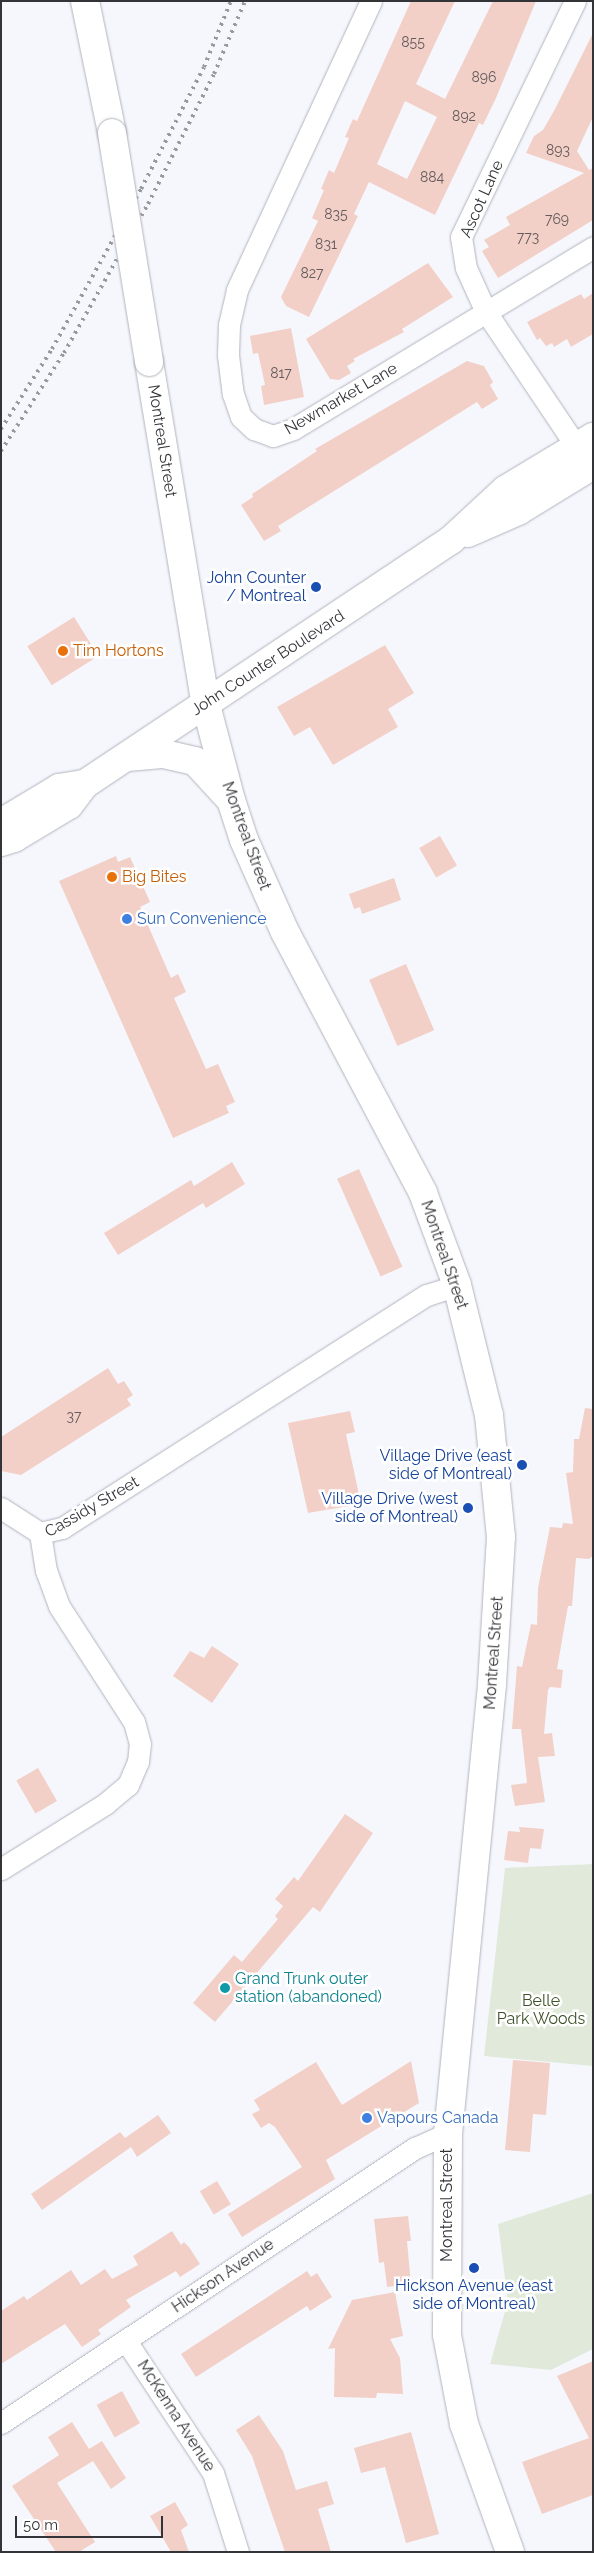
<!DOCTYPE html>
<style>
body{margin:0}
#map{position:relative;width:594px;height:2553px;overflow:hidden;background:#f6f7fd;font-family:Raleway,sans-serif}
div>[style]{position:absolute}
[style*='--x']{left:calc(var(--x)*1px);top:calc(var(--y)*1px);width:calc(var(--w)*1px);rotate:calc(var(--a)*1deg)}
.green>*{inset:0;background:#e1eada}
.building>*{inset:0;background:#f2d0c7;transform-origin:0 0}
.roads{filter:drop-shadow(0 0 1px #b1b3bd) drop-shadow(0 0 1px #b1b3bd)}
.minor>*{height:21px;margin:-10.5px;padding:0 10.5px;transform-origin:10.5px;border-radius:10.5px;background:#fff}
.secondary>*{height:28px;margin:-14px;padding:0 14px;transform-origin:14px;border-radius:14px;background:#fff}
.rail>*{height:4px;margin-top:-2px;transform-origin:0;background:repeating-linear-gradient(90deg,#98999e 0 2.5px,transparent 0 7.5px)}
.bridges{filter:drop-shadow(0 0 1px #b1b3bd) drop-shadow(0 0 1px #b1b3bd)}
.secondary-bridge>*{height:28px;margin:-14px;padding:0 14px;transform-origin:14px;border-radius:14px;background:#fff}
.dots>*{width:14px;height:14px;translate:-50% -50%;box-sizing:border-box;border:2px solid #fff;border-radius:50%}
span{translate:-50% -50%;white-space:nowrap;text-align:center;line-height:1.15;-webkit-text-stroke:5px #fff;paint-order:stroke}
.number-label{font-size:14px;color:#635b5c}
.number-label span{-webkit-text-stroke-width:0}
.street-label{font-size:16px;color:#333438}
.transit-label{font-size:16px;color:#164399}
.right{translate:-100% -50%;text-align:right}
.food-label{font-size:16px;color:#c56008}
.left{translate:0 -50%;text-align:left}
.shop-label{font-size:16px;color:#366cbe}
.culture-label{font-size:16px;color:#0d838f}
.park-label{font-size:16px;color:#3d5228}
.frame{position:absolute;inset:0;border:2px solid #333438;pointer-events:none}
.scale{position:absolute;left:15px;top:2516px;width:148px;height:22px;box-sizing:border-box;border:2px solid #333438;border-top:0;padding-left:6px;font-size:15px;line-height:18px;white-space:nowrap;color:#333438;-webkit-text-stroke:4px #fff;paint-order:stroke}
</style>
<div id="map">
<div class="green">
<div style="clip-path:polygon(593px 1864px,593px 2066px,484px 2056px,505px 1868px)"></div>
<div style="clip-path:polygon(593px 2193px,593px 2349px,551px 2370px,490px 2364px,508px 2301px,498px 2224px)"></div>
</div>
<div class="building">
<div style="clip-path:polygon(evenodd,411px 1px,455px 1px,416px 84px,445px 99px,493px 1px,536px 1px,496px 98px,483px 125px,479px 123px,435px 215px,369px 182px,354px 214px,358px 216px,309px 317px,286px 306px,281px 297px,318px 221px,312px 218px,324px 190px,321px 189px,329px 170px,334px 173px,349px 138px,345px 137px,353px 119px,357px 121px,411px 1px,405px 101px,437px 117px,407px 179px,377px 164px,405px 101px)"></div>
<div style="clip-path:polygon(593px 33px,593px 117px,577px 151px,589px 170px,593px 168px,593px 220px,498px 278px,482px 251px,489px 247px,484px 240px,510px 225px,506px 217px,584px 173px,526px 153px,534px 136px,543px 130px,555px 109px)"></div>
<div style="clip-path:polygon(428px 263px,453px 297px,402px 329px,404px 332px,353px 359px,355px 361px,347px 366px,351px 373px,339px 380px,330px 379px,306px 339px)"></div>
<div style="clip-path:polygon(593px 293px,593px 334px,571px 347px,567px 339px,554px 347px,552px 343px,546px 346px,540px 338px,537px 340px,527px 322px,581px 294px,584px 299px)"></div>
<div style="clip-path:polygon(291px 328px,304px 397px,264px 405px,261px 386px,265px 385px,258px 353px,253px 354px,250px 336px)"></div>
<div style="clip-path:polygon(467px 361px,484px 366px,493px 382px,490px 385px,498px 399px,482px 409px,477px 402px,278px 526px,281px 531px,264px 541px,241px 505px,253px 497px,252px 494px,317px 451px,315px 449px)"></div>
<div style="left:74px;top:617px;width:46px;height:55px;rotate:58deg"></div>
<div style="clip-path:polygon(385px 645px,414px 693px,388px 709px,398px 727px,333px 765px,310px 727px,294px 736px,277px 707px)"></div>
<div style="left:440px;top:836px;width:34px;height:24px;rotate:60deg"></div>
<div style="clip-path:polygon(116px 856px,118px 862px,130px 857px,150px 902px,140px 907px,171px 978px,178px 974px,186px 992px,174px 998px,206px 1069px,218px 1064px,235px 1102px,226px 1106px,229px 1113px,173px 1138px,59px 881px)"></div>
<div style="clip-path:polygon(394px 878px,401px 900px,362px 914px,360px 907px,354px 909px,349px 894px)"></div>
<div style="left:406px;top:964px;width:72px;height:40px;rotate:67deg"></div>
<div style="clip-path:polygon(232px 1162px,245px 1184px,206px 1208px,203px 1203px,118px 1255px,104px 1233px,191px 1180px,194px 1186px)"></div>
<div style="left:359px;top:1169px;width:107px;height:24px;rotate:66deg"></div>
<div style="clip-path:polygon(108px 1368px,118px 1384px,124px 1381px,133px 1395px,127px 1399px,131px 1405px,21px 1475px,1px 1471px,1px 1437px)"></div>
<div style="clip-path:polygon(585px 1408px,593px 1409px,593px 1556px,589px 1559px,576px 1558px,572px 1606px,568px 1606px,557px 1669px,563px 1670px,561px 1688px,550px 1687px,548px 1690px,544px 1734px,552px 1733px,555px 1756px,538px 1757px,545px 1802px,515px 1806px,511px 1785px,527px 1783px,521px 1729px,512px 1729px,517px 1666px,522px 1667px,531px 1624px,537px 1625px,538px 1588px,550px 1527px,562px 1528px,563px 1523px,573px 1524px,566px 1473px,573px 1472px,574px 1439px,579px 1439px)"></div>
<div style="clip-path:polygon(350px 1411px,355px 1432px,346px 1434px,361px 1504px,308px 1513px,288px 1423px)"></div>
<div style="clip-path:polygon(212px 1646px,239px 1664px,212px 1703px,173px 1676px,190px 1651px,204px 1658px)"></div>
<div style="left:38px;top:1768px;width:38px;height:25px;rotate:60deg"></div>
<div style="clip-path:polygon(345px 1814px,373px 1833px,320px 1912px,313px 1907px,215px 2022px,193px 2003px,234px 1955px,242px 1962px,278px 1919px,275px 1916px,283px 1906px,275px 1899px,294px 1877px,298px 1881px)"></div>
<div style="clip-path:polygon(519px 1827px,544px 1829px,541px 1849px,530px 1848px,528px 1863px,504px 1860px,508px 1831px,520px 1832px)"></div>
<div style="clip-path:polygon(513px 2060px,550px 2063px,546px 2115px,533px 2114px,530px 2152px,505px 2150px)"></div>
<div style="clip-path:polygon(411px 2061px,419px 2103px,326px 2160px,335px 2179px,242px 2237px,228px 2214px,302px 2167px,275px 2127px,269px 2123px,261px 2128px,252px 2114px,260px 2110px,254px 2100px,316px 2062px,342px 2105px)"></div>
<div style="clip-path:polygon(158px 2115px,171px 2133px,137px 2157px,131px 2147px,42px 2210px,31px 2194px,120px 2132px,125px 2138px)"></div>
<div style="left:217px;top:2181px;width:27px;height:20px;rotate:59deg"></div>
<div style="clip-path:polygon(408px 2216px,411px 2241px,407px 2241px,411px 2284px,387px 2287px,384px 2262px,379px 2263px,374px 2219px)"></div>
<div style="clip-path:polygon(172px 2231px,181px 2245px,184px 2242px,189px 2247px,200px 2264px,180px 2277px,176px 2271px,126px 2300px,131px 2307px,98px 2330px,101px 2334px,82px 2347px,65px 2324px,1px 2364px,1px 2311px,24px 2296px,27px 2300px,71px 2270px,81px 2285px,105px 2269px,112px 2279px,138px 2265px,133px 2256px)"></div>
<div style="clip-path:polygon(307px 2271px,311px 2277px,317px 2273px,332px 2297px,310px 2311px,307px 2306px,196px 2377px,181px 2354px)"></div>
<div style="clip-path:polygon(395px 2292px,403px 2336px,390px 2339px,400px 2358px,403px 2394px,377px 2393px,376px 2398px,334px 2397px,335px 2348px,328px 2349px,352px 2300px)"></div>
<div style="clip-path:polygon(593px 2361px,593px 2495px,542px 2514px,522px 2462px,589px 2438px,557px 2376px)"></div>
<div style="left:122px;top:2391px;width:37px;height:29px;rotate:61deg"></div>
<div style="clip-path:polygon(259px 2415px,283px 2451px,296px 2490px,327px 2481px,334px 2504px,318px 2509px,331px 2552px,285px 2552px,252px 2456px,236px 2430px)"></div>
<div style="clip-path:polygon(72px 2422px,89px 2449px,102px 2441px,126px 2478px,111px 2489px,93px 2461px,57px 2483px,95px 2542px,79px 2552px,56px 2552px,12px 2486px,59px 2455px,48px 2437px)"></div>
<div style="clip-path:polygon(411px 2432px,439px 2534px,406px 2543px,385px 2467px,361px 2473px,354px 2448px)"></div>
<div style="clip-path:polygon(175px 2502px,188px 2525px,181px 2530px,189px 2552px,171px 2552px,150px 2516px)"></div>
</div>
<div class="roads">
<div class="minor">
<div style="--x:371;--y:1;--w:319;--a:114.9"></div>
<div style="--x:237;--y:290;--w:36;--a:103"></div>
<div style="--x:229;--y:325;--w:30;--a:92"></div>
<div style="--x:228;--y:355;--w:39;--a:83"></div>
<div style="--x:233;--y:394;--w:24;--a:71"></div>
<div style="--x:241;--y:417;--w:18;--a:43"></div>
<div style="--x:254;--y:429;--w:20;--a:20"></div>
<div style="--x:273;--y:436;--w:21;--a:-19"></div>
<div style="--x:293;--y:429;--w:351;--a:-31.2"></div>
<div style="--x:575;--y:1;--w:262;--a:115.8"></div>
<div style="--x:461;--y:237;--w:31;--a:81"></div>
<div style="--x:466;--y:268;--w:48;--a:65.6"></div>
<div style="--x:486;--y:312;--w:176;--a:56.1"></div>
<div style="--x:1;--y:1508;--w:46;--a:32.7"></div>
<div style="--x:1;--y:1869;--w:123;--a:-32"></div>
<div style="--x:105;--y:1804;--w:30;--a:-40"></div>
<div style="--x:128;--y:1785;--w:25;--a:-67"></div>
<div style="--x:138;--y:1762;--w:18;--a:-84"></div>
<div style="--x:140;--y:1744;--w:23;--a:-105"></div>
<div style="--x:134;--y:1722;--w:138;--a:-122.9"></div>
<div style="--x:59;--y:1606;--w:37;--a:-110"></div>
<div style="--x:46;--y:1571;--w:38;--a:-99"></div>
<div style="--x:40;--y:1533;--w:23;--a:-13"></div>
<div style="--x:62;--y:1528;--w:433;--a:-32.6"></div>
<div style="--x:427;--y:1295;--w:32;--a:-18"></div>
<div style="--x:126;--y:2341;--w:158;--a:56.6"></div>
<div style="--x:213;--y:2473;--w:83;--a:72.4"></div>
<div style="--x:1;--y:2423;--w:497;--a:-33.6"></div>
<div style="--x:415;--y:2148;--w:36;--a:-24"></div>
</div>
<div class="secondary">
<div style="--x:85;--y:1;--w:135;--a:78.4"></div>
<div style="--x:149;--y:362;--w:348;--a:80.6"></div>
<div style="--x:206;--y:705;--w:98;--a:75.3"></div>
<div style="--x:231;--y:800;--w:42;--a:72"></div>
<div style="--x:244;--y:840;--w:101;--a:66"></div>
<div style="--x:285;--y:932;--w:295;--a:62.1"></div>
<div style="--x:423;--y:1193;--w:98;--a:69.7"></div>
<div style="--x:457;--y:1285;--w:134;--a:76.2"></div>
<div style="--x:489;--y:1415;--w:123;--a:84.4"></div>
<div style="--x:501;--y:1537;--w:148;--a:93.5"></div>
<div style="--x:492;--y:1685;--w:450;--a:95.6"></div>
<div style="--x:448;--y:2133;--w:202;--a:90.3"></div>
<div style="--x:447;--y:2335;--w:91;--a:79.2"></div>
<div style="--x:464;--y:2424;--w:136;--a:70.2"></div>
<div style="--x:468;--y:533;--w:55;--a:-23.7"></div>
<div style="--x:518;--y:511;--w:88;--a:-31.5"></div>
<div style="--x:128;--y:757;--w:36;--a:-5"></div>
<div style="--x:164;--y:754;--w:32;--a:13"></div>
<div style="--x:195;--y:761;--w:49;--a:47.5"></div>
<div style="--x:1;--y:823;--w:68;--a:-31.1"></div>
<div style="--x:59;--y:788;--w:26;--a:-9"></div>
<div style="--x:1;--y:842;--w:14;--a:-17"></div>
<div style="--x:14;--y:838;--w:64;--a:-31"></div>
<div style="--x:69;--y:805;--w:26;--a:-53"></div>
<div style="--x:85;--y:784;--w:440;--a:-33.7"></div>
<div style="--x:451;--y:540;--w:74;--a:-42.8"></div>
<div style="--x:505;--y:490;--w:103;--a:-31.1"></div>
</div>
</div>
<div class="rail">
<div style="--x:1;--y:429;--w:95;--a:-57.5"></div>
<div style="--x:52;--y:349;--w:183;--a:-60.9"></div>
<div style="--x:141;--y:189;--w:137;--a:-62.7"></div>
<div style="--x:204;--y:67;--w:71;--a:-67.8"></div>
<div style="--x:1;--y:451;--w:117;--a:-57.3"></div>
<div style="--x:64;--y:353;--w:171;--a:-60.6"></div>
<div style="--x:148;--y:204;--w:146;--a:-63.1"></div>
<div style="--x:214;--y:74;--w:79;--a:-67"></div>
</div>
<div class="bridges">
<div class="secondary-bridge">
<div style="--x:112;--y:133;--w:232;--a:80.8"></div>
</div>
</div>
<div class="dots">
<div style="left:316px;top:587px;background:#1a4fb4"></div>
<div style="left:63px;top:651px;background:#e8710a"></div>
<div style="left:112px;top:877px;background:#e8710a"></div>
<div style="left:127px;top:919px;background:#3f7fe0"></div>
<div style="left:522px;top:1465px;background:#1a4fb4"></div>
<div style="left:468px;top:1508px;background:#1a4fb4"></div>
<div style="left:225px;top:1988px;background:#0f9aa8"></div>
<div style="left:367px;top:2118px;background:#3f7fe0"></div>
<div style="left:474px;top:2268px;background:#1a4fb4"></div>
</div>
<div class="number-label">
<span style="left:413px;top:42px">855</span>
<span style="left:484px;top:77px">896</span>
<span style="left:464px;top:116px">892</span>
<span style="left:558px;top:150px">893</span>
<span style="left:432px;top:177px">884</span>
<span style="left:336px;top:214px">835</span>
<span style="left:557px;top:219px">769</span>
<span style="left:528px;top:237px">773</span>
<span style="left:326px;top:244px">831</span>
<span style="left:312px;top:273px">827</span>
<span style="left:281px;top:373px">817</span>
<span style="left:74px;top:1416px">37</span>
</div>
<div class="street-label">
<span style="left:482px;top:199px;rotate:-66deg">Ascot Lane</span>
<span style="left:341px;top:399px;rotate:-30deg">Newmarket Lane</span>
<span style="left:162px;top:441px;rotate:81deg">Montreal Street</span>
<span style="left:268px;top:663px;rotate:-33deg">John Counter Boulevard</span>
<span style="left:246px;top:836px;rotate:70deg">Montreal Street</span>
<span style="left:444px;top:1255px;rotate:71deg">Montreal Street</span>
<span style="left:92px;top:1507px;rotate:-30deg">Cassidy Street</span>
<span style="left:494px;top:1653px;rotate:-86deg">Montreal Street</span>
<span style="left:447px;top:2205px;rotate:-90deg">Montreal Street</span>
<span style="left:223px;top:2276px;rotate:-34deg">Hickson Avenue</span>
<span style="left:176px;top:2416px;rotate:57deg">McKenna Avenue</span>
</div>
<div class="transit-label">
<span class="right" style="left:306px;top:587px">John Counter<br>/ Montreal</span>
<span class="right" style="left:512px;top:1465px">Village Drive (east<br>side of Montreal)</span>
<span class="right" style="left:458px;top:1508px">Village Drive (west<br>side of Montreal)</span>
<span style="left:474px;top:2295px">Hickson Avenue (east<br>side of Montreal)</span>
</div>
<div class="food-label">
<span class="left" style="left:73px;top:651px">Tim Hortons</span>
<span class="left" style="left:122px;top:877px">Big Bites</span>
</div>
<div class="shop-label">
<span class="left" style="left:137px;top:919px">Sun Convenience</span>
<span class="left" style="left:377px;top:2118px">Vapours Canada</span>
</div>
<div class="culture-label">
<span class="left" style="left:235px;top:1988px">Grand Trunk outer<br>station (abandoned)</span>
</div>
<div class="park-label">
<span style="left:541px;top:2010px">Belle<br>Park Woods</span>
</div>
<div class="frame"></div>
<div class="scale">50 m</div>
</div>
